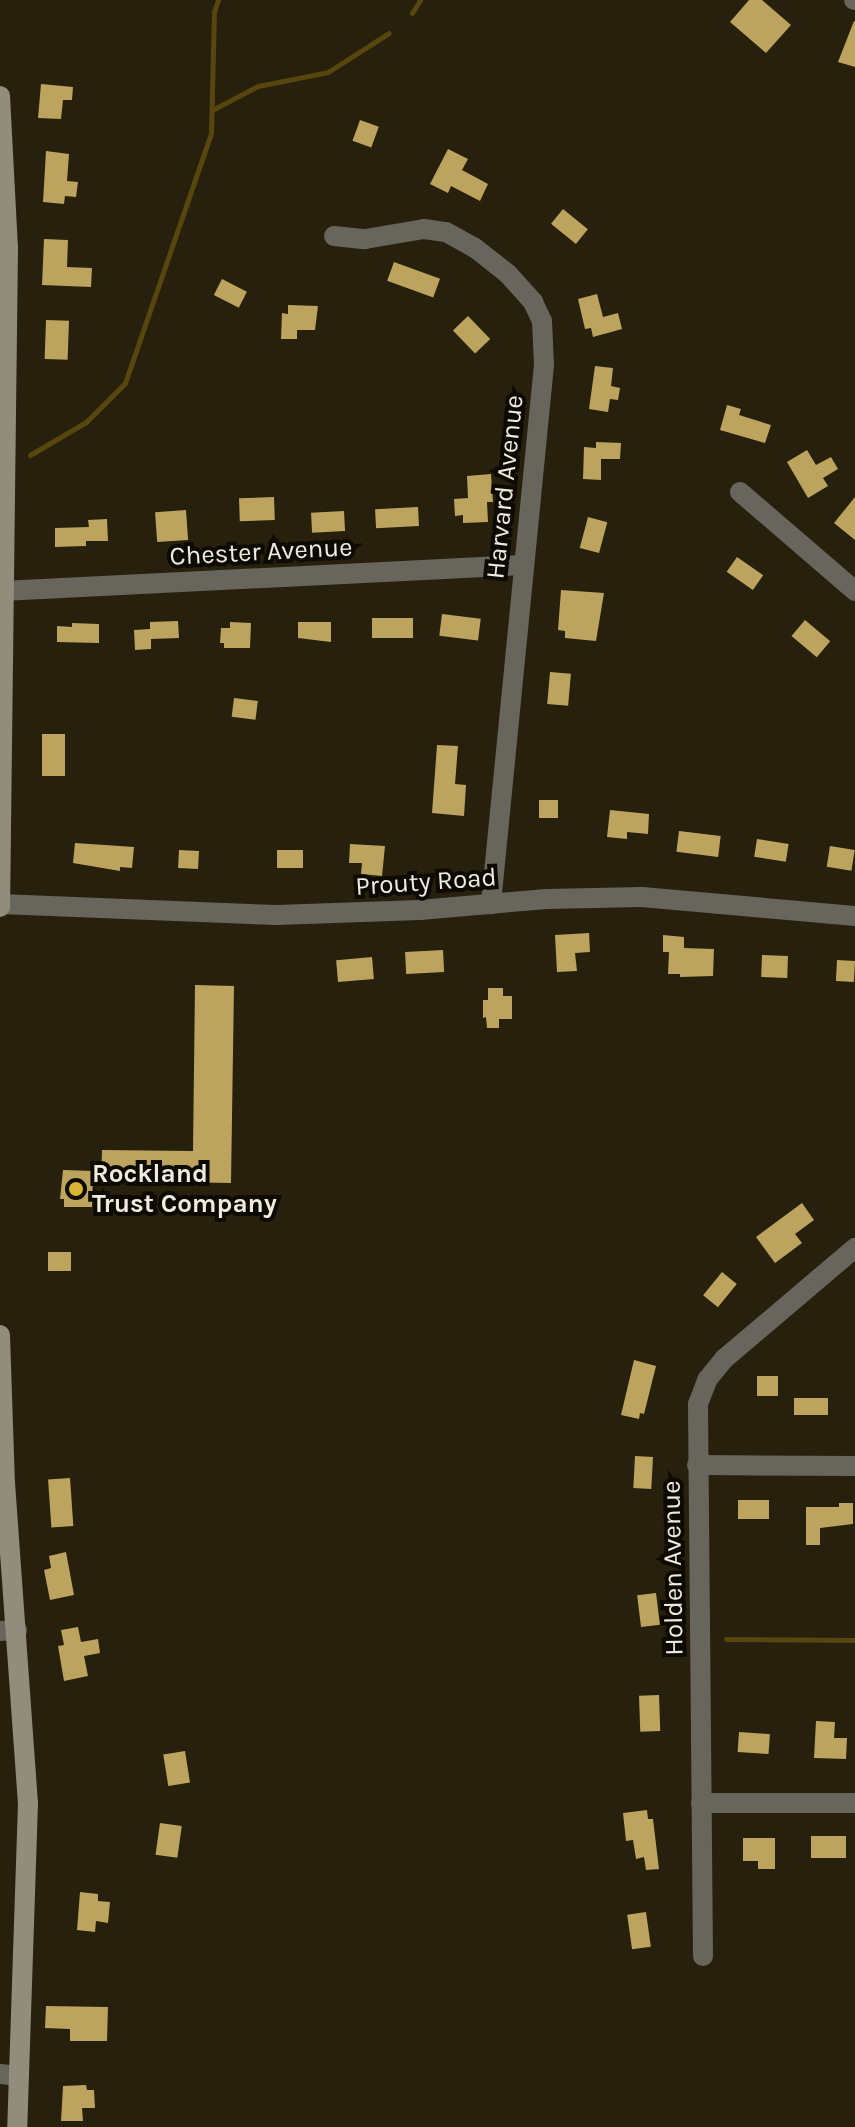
<!DOCTYPE html>
<style>
body{margin:0}
#map{position:relative;width:855px;height:2127px;overflow:hidden;background:#27200d;font-family:Karla,sans-serif}
div>[style]{position:absolute}
[style*='--x']{left:calc(var(--x)*1px);top:calc(var(--y)*1px);width:calc(var(--w)*1px);rotate:calc(var(--a)*1deg)}
.stream>*{height:5px;margin:-2.5px;padding:0 2.5px;transform-origin:2.5px;border-radius:2.5px;background:#57460e}
.building>*{inset:0;background:#bca45f;transform-origin:0 0}
.minor>*{height:20px;margin:-10px;padding:0 10px;transform-origin:10px;border-radius:10px;background:#68655c}
.tertiary>*{height:20px;margin:-10px;padding:0 10px;transform-origin:10px;border-radius:10px;background:#68655c}
.secondary>*{height:20px;margin:-10px;padding:0 10px;transform-origin:10px;border-radius:10px;background:#928c7d}
.dots>*{width:22px;height:22px;translate:-50% -50%;box-sizing:border-box;border:4px solid #0d0a04;border-radius:50%}
span{translate:-50% -50%;white-space:nowrap;text-align:center;line-height:1.15;-webkit-text-stroke:8px #0d0a04;paint-order:stroke}
.street-label{font-size:26px;color:#f0ebdf}
.poi-label{font-size:26px;color:#f0ebdf;font-weight:700}
.left{translate:0 -50%;text-align:left}
</style>
<div id="map">
<div class="stream">
<div style="--x:412;--y:13;--w:15;--a:-58"></div>
<div style="--x:212;--y:110;--w:52;--a:-27.6"></div>
<div style="--x:258;--y:86;--w:71;--a:-11.3"></div>
<div style="--x:328;--y:72;--w:72;--a:-32.6"></div>
<div style="--x:30;--y:455;--w:65;--a:-30.5"></div>
<div style="--x:86;--y:422;--w:55;--a:-45"></div>
<div style="--x:125;--y:383;--w:264;--a:-71"></div>
<div style="--x:211;--y:133;--w:121;--a:-88.6"></div>
<div style="--x:214;--y:12;--w:13;--a:-72"></div>
<div style="--x:726;--y:1639;--w:129;--a:0.4"></div>
</div>
<div class="building">
<div style="clip-path:polygon(749px 0,762px 0,791px 25px,766px 53px,730px 22px)"></div>
<div style="clip-path:polygon(854px 21px,855px 22px,855px 67px,838px 62px)"></div>
<div style="clip-path:polygon(41px 84px,73px 87px,72px 100px,63px 100px,61px 119px,38px 118px)"></div>
<div style="left:360px;top:120px;width:20px;height:22px;rotate:20deg"></div>
<div style="clip-path:polygon(448px 149px,468px 159px,462px 170px,488px 184px,480px 201px,451px 186px,448px 193px,430px 184px)"></div>
<div style="clip-path:polygon(46px 151px,69px 154px,67px 181px,78px 182px,76px 197px,65px 196px,64px 204px,43px 202px)"></div>
<div style="left:563px;top:209px;width:32px;height:19px;rotate:39deg"></div>
<div style="clip-path:polygon(44px 239px,68px 240px,67px 267px,92px 268px,91px 287px,42px 285px)"></div>
<div style="left:394px;top:262px;width:49px;height:20px;rotate:20deg"></div>
<div style="left:222px;top:279px;width:28px;height:18px;rotate:27deg"></div>
<div style="clip-path:polygon(597px 294px,603px 317px,618px 313px,622px 329px,593px 337px,591px 328px,585px 329px,578px 299px)"></div>
<div style="clip-path:polygon(288px 305px,318px 306px,315px 330px,297px 330px,297px 339px,281px 339px,282px 313px,288px 314px)"></div>
<div style="left:468px;top:316px;width:32px;height:21px;rotate:46deg"></div>
<div style="left:46px;top:320px;width:23px;height:39px;rotate:2deg"></div>
<div style="clip-path:polygon(595px 366px,613px 368px,611px 386px,620px 388px,618px 400px,610px 399px,608px 412px,589px 409px)"></div>
<div style="clip-path:polygon(727px 405px,741px 409px,739px 415px,771px 425px,765px 443px,720px 430px)"></div>
<div style="clip-path:polygon(596px 442px,621px 443px,620px 459px,601px 459px,601px 480px,583px 479px,584px 447px,596px 448px)"></div>
<div style="clip-path:polygon(807px 450px,816px 465px,831px 457px,838px 469px,823px 478px,828px 486px,808px 498px,787px 462px)"></div>
<div style="clip-path:polygon(491px 474px,493px 502px,487px 502px,488px 522px,463px 523px,463px 515px,455px 516px,454px 499px,468px 498px,467px 476px)"></div>
<div style="left:274px;top:497px;width:23px;height:35px;rotate:88deg"></div>
<div style="clip-path:polygon(855px 497px,855px 540px,834px 523px)"></div>
<div style="left:418px;top:507px;width:19px;height:43px;rotate:87deg"></div>
<div style="left:186px;top:510px;width:30px;height:31px;rotate:86deg"></div>
<div style="left:344px;top:511px;width:20px;height:33px;rotate:87deg"></div>
<div style="left:588px;top:517px;width:20px;height:32px;rotate:15deg"></div>
<div style="clip-path:polygon(107px 519px,108px 541px,86px 541px,86px 546px,55px 547px,55px 528px,89px 527px,88px 520px)"></div>
<div style="left:737px;top:557px;width:32px;height:18px;rotate:35deg"></div>
<div style="clip-path:polygon(561px 590px,604px 593px,596px 641px,565px 638px,565px 631px,558px 630px)"></div>
<div style="left:442px;top:614px;width:39px;height:22px;rotate:7deg"></div>
<div style="left:372px;top:618px;width:41px;height:20px"></div>
<div style="left:805px;top:620px;width:33px;height:21px;rotate:40deg"></div>
<div style="clip-path:polygon(178px 621px,179px 638px,151px 639px,151px 649px,135px 650px,134px 630px,150px 629px,150px 622px)"></div>
<div style="clip-path:polygon(230px 622px,251px 623px,250px 648px,224px 648px,224px 643px,220px 643px,221px 628px,230px 628px)"></div>
<div style="clip-path:polygon(298px 622px,331px 622px,331px 642px,298px 638px)"></div>
<div style="clip-path:polygon(72px 623px,99px 624px,99px 643px,57px 642px,57px 626px,72px 627px)"></div>
<div style="left:550px;top:672px;width:21px;height:32px;rotate:5deg"></div>
<div style="left:234px;top:698px;width:24px;height:19px;rotate:7deg"></div>
<div style="left:42px;top:734px;width:23px;height:42px"></div>
<div style="clip-path:polygon(437px 745px,458px 746px,455px 784px,466px 785px,464px 816px,432px 813px)"></div>
<div style="left:539px;top:800px;width:19px;height:18px"></div>
<div style="clip-path:polygon(610px 810px,649px 814px,648px 834px,627px 832px,627px 839px,607px 837px)"></div>
<div style="left:679px;top:831px;width:42px;height:21px;rotate:7deg"></div>
<div style="left:757px;top:839px;width:32px;height:18px;rotate:9deg"></div>
<div style="clip-path:polygon(75px 843px,134px 847px,132px 868px,120px 867px,120px 871px,73px 863px)"></div>
<div style="clip-path:polygon(350px 844px,385px 846px,382px 876px,361px 874px,362px 863px,349px 863px)"></div>
<div style="left:830px;top:846px;width:25px;height:21px;rotate:9deg"></div>
<div style="left:179px;top:850px;width:20px;height:18px;rotate:3deg"></div>
<div style="left:277px;top:850px;width:26px;height:18px"></div>
<div style="clip-path:polygon(589px 933px,590px 952px,575px 953px,577px 971px,557px 972px,555px 935px)"></div>
<div style="clip-path:polygon(663px 935px,684px 937px,684px 948px,714px 949px,713px 976px,680px 977px,680px 974px,668px 974px,669px 952px,663px 952px)"></div>
<div style="left:443px;top:950px;width:22px;height:38px;rotate:87deg"></div>
<div style="left:762px;top:955px;width:26px;height:22px;rotate:2deg"></div>
<div style="left:372px;top:957px;width:22px;height:36px;rotate:85deg"></div>
<div style="left:837px;top:960px;width:18px;height:21px;rotate:3deg"></div>
<div style="clip-path:polygon(195px 985px,234px 986px,231px 1183px,101px 1181px,102px 1150px,193px 1151px)"></div>
<div style="clip-path:polygon(488px 988px,503px 988px,503px 996px,512px 996px,512px 1019px,499px 1019px,499px 1028px,487px 1028px,486px 1017px,483px 1018px,483px 1000px,488px 1000px)"></div>
<div style="clip-path:polygon(63px 1170px,93px 1171px,92px 1207px,64px 1207px,64px 1199px,60px 1199px)"></div>
<div style="clip-path:polygon(802px 1203px,814px 1220px,795px 1234px,802px 1243px,775px 1263px,756px 1237px)"></div>
<div style="left:71px;top:1252px;width:19px;height:23px;rotate:90deg"></div>
<div style="left:722px;top:1272px;width:19px;height:30px;rotate:39deg"></div>
<div style="clip-path:polygon(634px 1360px,656px 1366px,644px 1414px,640px 1413px,639px 1419px,621px 1415px)"></div>
<div style="left:778px;top:1376px;width:20px;height:21px;rotate:90deg"></div>
<div style="left:794px;top:1398px;width:34px;height:17px"></div>
<div style="left:635px;top:1456px;width:18px;height:32px;rotate:3deg"></div>
<div style="left:70px;top:1478px;width:48px;height:22px;rotate:86deg"></div>
<div style="left:738px;top:1500px;width:31px;height:19px"></div>
<div style="clip-path:polygon(839px 1503px,853px 1503px,853px 1524px,820px 1528px,820px 1545px,806px 1545px,806px 1507px,839px 1507px)"></div>
<div style="clip-path:polygon(66px 1552px,74px 1595px,50px 1600px,44px 1570px,51px 1568px,49px 1556px)"></div>
<div style="left:656px;top:1593px;width:32px;height:19px;rotate:83deg"></div>
<div style="clip-path:polygon(78px 1627px,81px 1642px,98px 1639px,100px 1653px,84px 1656px,88px 1676px,64px 1681px,58px 1646px,64px 1645px,61px 1630px)"></div>
<div style="left:659px;top:1695px;width:36px;height:20px;rotate:88deg"></div>
<div style="clip-path:polygon(816px 1721px,835px 1722px,834px 1738px,847px 1738px,846px 1759px,814px 1758px)"></div>
<div style="left:739px;top:1732px;width:31px;height:20px;rotate:4deg"></div>
<div style="left:185px;top:1751px;width:32px;height:22px;rotate:81deg"></div>
<div style="clip-path:polygon(647px 1810px,648px 1819px,653px 1819px,659px 1869px,646px 1870px,644px 1857px,636px 1859px,633px 1840px,626px 1841px,623px 1813px)"></div>
<div style="left:160px;top:1823px;width:22px;height:32px;rotate:8deg"></div>
<div style="left:846px;top:1836px;width:22px;height:35px;rotate:90deg"></div>
<div style="clip-path:polygon(743px 1838px,775px 1838px,775px 1869px,758px 1869px,758px 1861px,743px 1861px)"></div>
<div style="clip-path:polygon(80px 1892px,98px 1894px,98px 1901px,110px 1902px,108px 1923px,96px 1921px,95px 1932px,77px 1930px)"></div>
<div style="left:646px;top:1912px;width:35px;height:19px;rotate:82deg"></div>
<div style="clip-path:polygon(46px 2006px,108px 2007px,107px 2041px,70px 2041px,70px 2029px,45px 2028px)"></div>
<div style="clip-path:polygon(86px 2085px,87px 2090px,94px 2090px,95px 2108px,82px 2108px,83px 2121px,61px 2121px,63px 2086px)"></div>
</div>
<div class="minor">
<div style="--x:854;--y:0;--w:1;--a:0"></div>
<div style="--x:334;--y:236;--w:31;--a:6"></div>
<div style="--x:365;--y:239;--w:60;--a:-9.6"></div>
<div style="--x:424;--y:229;--w:22;--a:8"></div>
<div style="--x:446;--y:232;--w:33;--a:29"></div>
<div style="--x:475;--y:248;--w:42;--a:38.2"></div>
<div style="--x:508;--y:274;--w:38;--a:48"></div>
<div style="--x:533;--y:302;--w:21;--a:65"></div>
<div style="--x:542;--y:321;--w:44;--a:87.4"></div>
<div style="--x:544;--y:365;--w:542;--a:95.62"></div>
<div style="--x:740;--y:492;--w:152;--a:40.7"></div>
<div style="--x:2;--y:591;--w:522;--a:-2.86"></div>
<div style="--x:697;--y:1465;--w:158;--a:0.4"></div>
<div style="--x:0;--y:1631;--w:17;--a:-3"></div>
<div style="--x:701;--y:1803;--w:154;--a:0"></div>
<div style="--x:703;--y:1956;--w:552;--a:-90.52"></div>
<div style="--x:698;--y:1404;--w:26;--a:-69"></div>
<div style="--x:707;--y:1380;--w:27;--a:-51"></div>
<div style="--x:724;--y:1359;--w:172;--a:-40.3"></div>
<div style="--x:0;--y:2074;--w:19;--a:6"></div>
</div>
<div class="tertiary">
<div style="--x:0;--y:904;--w:277;--a:2.3"></div>
<div style="--x:277;--y:915;--w:143;--a:-2"></div>
<div style="--x:420;--y:910;--w:127;--a:-5"></div>
<div style="--x:547;--y:899;--w:95;--a:-1.2"></div>
<div style="--x:642;--y:897;--w:214;--a:5.1"></div>
</div>
<div class="secondary">
<div style="--x:0;--y:96;--w:151;--a:87"></div>
<div style="--x:8;--y:247;--w:660;--a:90.69"></div>
<div style="--x:0;--y:1335;--w:148;--a:88.1"></div>
<div style="--x:5;--y:1483;--w:321;--a:85.9"></div>
<div style="--x:28;--y:1803;--w:324;--a:91.9"></div>
</div>
<div class="dots">
<div style="left:76px;top:1189px;background:#dbb333"></div>
</div>
<div class="street-label">
<span style="left:505px;top:487px;rotate:-84deg">Harvard Avenue</span>
<span style="left:261px;top:552px;rotate:-3deg">Chester Avenue</span>
<span style="left:426px;top:882px;rotate:-4deg">Prouty Road</span>
<span style="left:673px;top:1568px;rotate:-91deg">Holden Avenue</span>
</div>
<div class="poi-label">
<span class="left" style="left:92px;top:1189px">Rockland<br>Trust Company</span>
</div>
</div>
